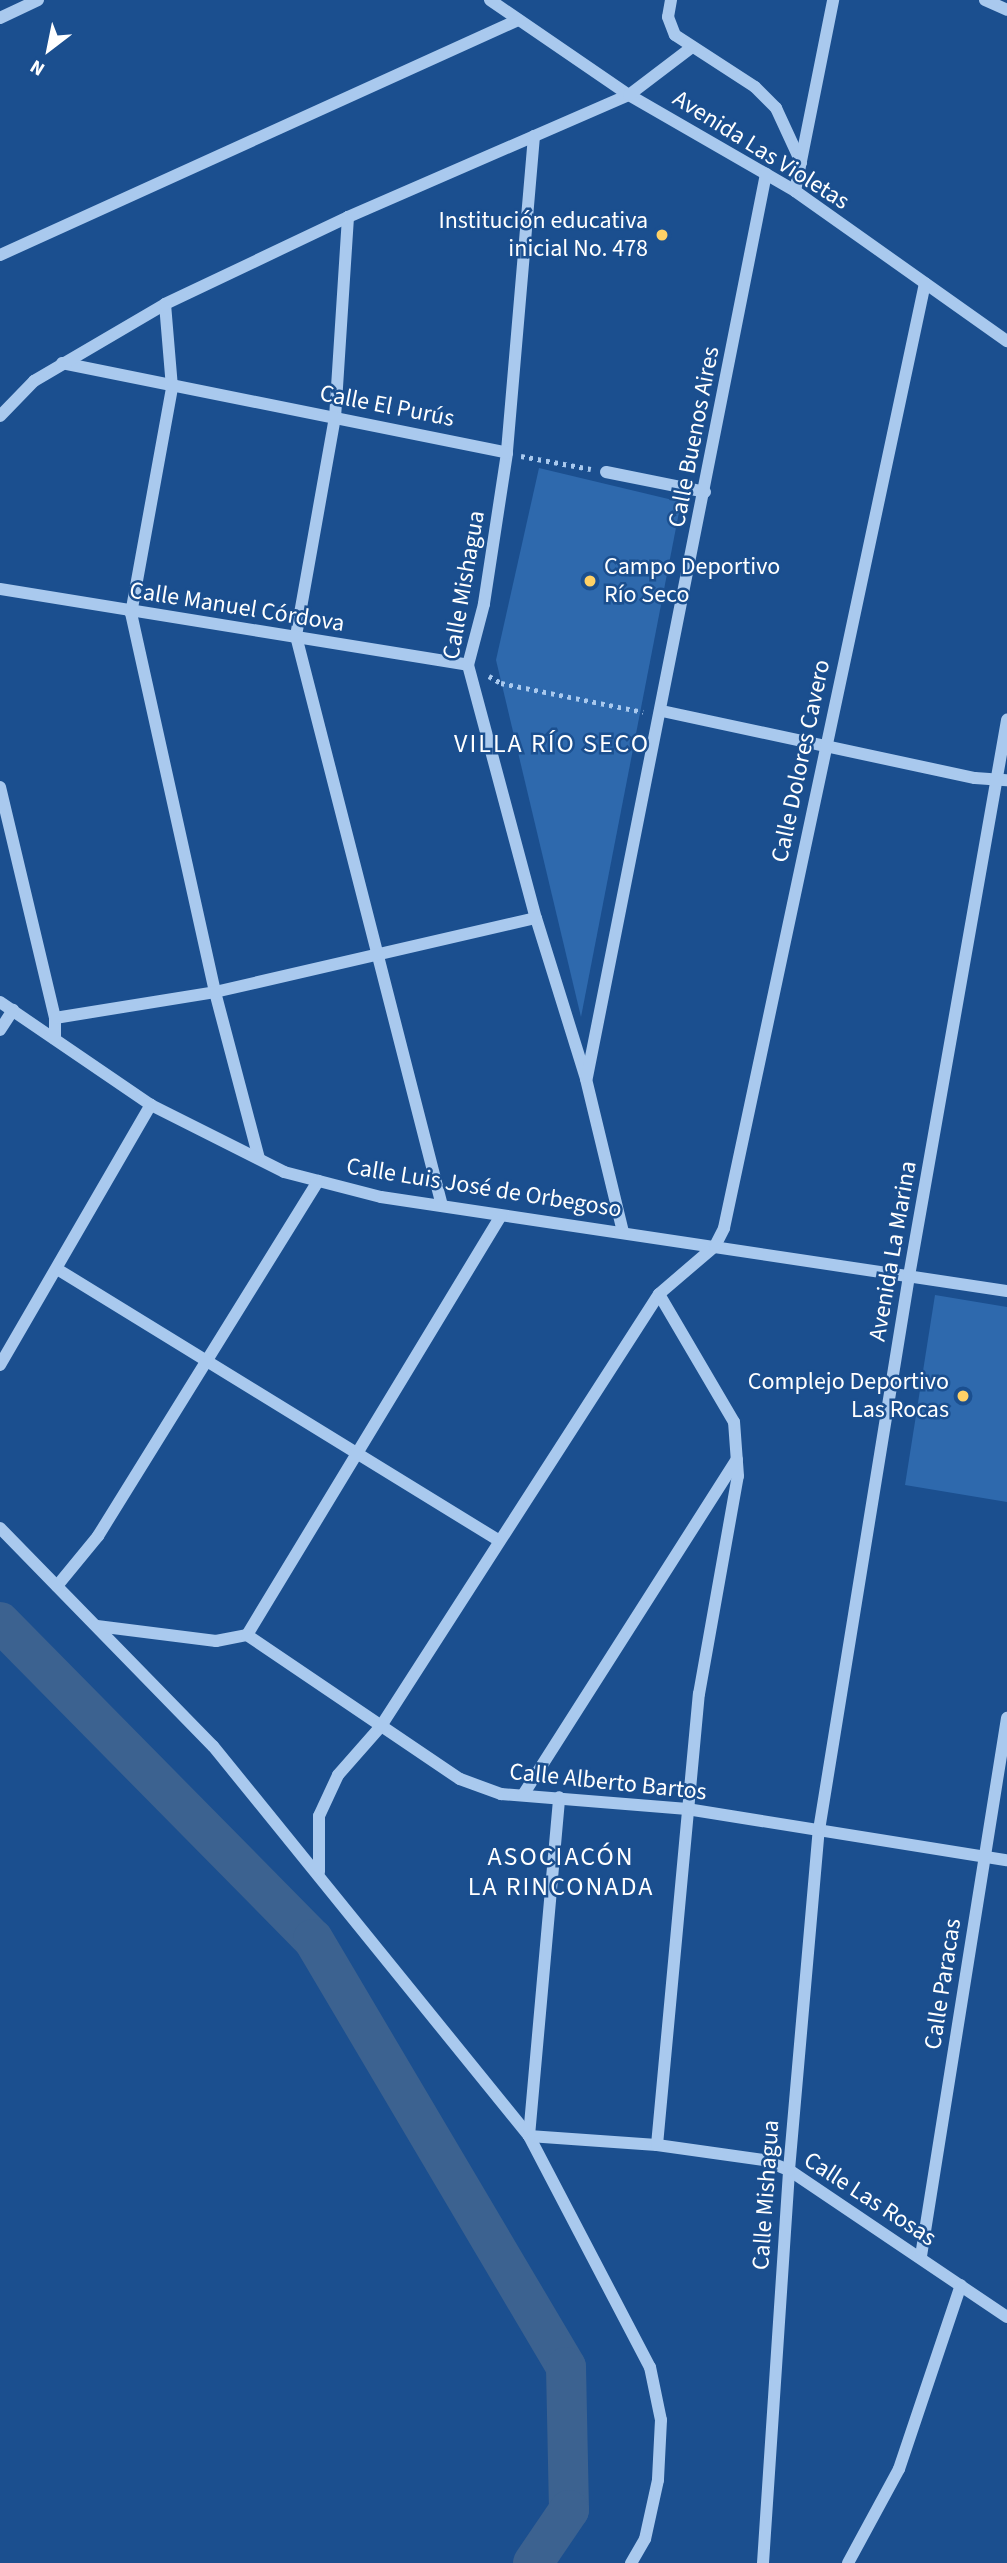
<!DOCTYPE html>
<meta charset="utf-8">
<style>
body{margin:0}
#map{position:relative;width:1007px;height:2563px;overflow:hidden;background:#1b4f8f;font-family:"Source Sans 3",sans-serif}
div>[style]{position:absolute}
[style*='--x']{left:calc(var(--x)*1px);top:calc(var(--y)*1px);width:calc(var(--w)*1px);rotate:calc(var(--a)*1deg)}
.green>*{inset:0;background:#2e69ad}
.river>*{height:40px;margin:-20px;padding:0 20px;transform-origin:20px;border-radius:20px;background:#3c6290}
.path>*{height:4.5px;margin-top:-2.25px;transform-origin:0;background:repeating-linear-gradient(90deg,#a9c9ee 0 3.5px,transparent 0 8.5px)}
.minor>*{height:12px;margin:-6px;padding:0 6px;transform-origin:6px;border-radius:6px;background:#a9c9ee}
.dots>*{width:19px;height:19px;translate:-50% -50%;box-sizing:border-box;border:4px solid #1b4f8f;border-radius:50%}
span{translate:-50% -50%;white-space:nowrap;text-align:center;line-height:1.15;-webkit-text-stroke:5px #1b4f8f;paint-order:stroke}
.street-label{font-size:24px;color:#fff}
.poi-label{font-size:24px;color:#fff}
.right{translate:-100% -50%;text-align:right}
.left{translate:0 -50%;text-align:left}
.neighbourhood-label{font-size:26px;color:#fff;letter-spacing:2px}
.north{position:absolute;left:14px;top:14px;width:70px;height:70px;-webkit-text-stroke:5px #1b4f8f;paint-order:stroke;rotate:212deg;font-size:19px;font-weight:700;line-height:28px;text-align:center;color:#fff}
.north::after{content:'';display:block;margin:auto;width:24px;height:32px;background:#fff;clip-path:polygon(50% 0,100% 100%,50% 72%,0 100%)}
</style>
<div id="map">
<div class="green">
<div style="clip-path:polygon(539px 468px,681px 502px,581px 1017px,496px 660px)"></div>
<div style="clip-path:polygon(935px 1295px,1007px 1307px,1007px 1502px,905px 1485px)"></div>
</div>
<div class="river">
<div style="--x:0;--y:1622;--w:445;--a:45.4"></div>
<div style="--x:313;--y:1939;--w:497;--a:59.4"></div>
<div style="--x:566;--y:2367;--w:143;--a:88.8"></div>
<div style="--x:569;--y:2510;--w:64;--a:124.2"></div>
</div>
<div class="path">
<div style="--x:521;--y:456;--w:71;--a:10.5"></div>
<div style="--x:489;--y:676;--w:14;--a:30"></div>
<div style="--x:501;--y:683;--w:145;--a:11.5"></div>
</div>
<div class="minor">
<div style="--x:490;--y:0;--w:168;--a:34.4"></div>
<div style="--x:629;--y:95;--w:192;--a:30"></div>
<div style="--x:795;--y:191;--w:260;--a:35.3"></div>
<div style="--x:671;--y:0;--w:17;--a:100"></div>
<div style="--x:668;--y:17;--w:19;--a:69"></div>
<div style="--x:675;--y:35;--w:95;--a:33"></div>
<div style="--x:755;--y:87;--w:30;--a:45"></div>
<div style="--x:776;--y:108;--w:60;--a:65.2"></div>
<div style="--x:985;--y:0;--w:24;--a:24"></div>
<div style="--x:0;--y:18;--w:42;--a:-25.3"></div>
<div style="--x:534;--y:136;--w:318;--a:94.9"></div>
<div style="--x:507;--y:453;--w:153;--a:98.7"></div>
<div style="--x:484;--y:604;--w:63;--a:104.7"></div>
<div style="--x:468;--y:665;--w:262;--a:75"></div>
<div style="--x:536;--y:918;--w:169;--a:72.7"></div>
<div style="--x:586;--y:1079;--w:157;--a:76.4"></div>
<div style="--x:795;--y:191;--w:195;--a:-78.7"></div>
<div style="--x:348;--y:217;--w:200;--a:93.7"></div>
<div style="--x:335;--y:417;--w:222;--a:100.1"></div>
<div style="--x:296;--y:636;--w:588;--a:75.63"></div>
<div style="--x:0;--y:255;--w:569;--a:-24.4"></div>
<div style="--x:165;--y:304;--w:84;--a:85.2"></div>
<div style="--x:172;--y:388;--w:229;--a:100.3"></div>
<div style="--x:131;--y:613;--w:388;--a:77.5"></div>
<div style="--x:215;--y:992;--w:172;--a:75.2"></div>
<div style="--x:62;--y:363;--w:454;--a:11.4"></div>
<div style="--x:0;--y:416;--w:49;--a:-45.8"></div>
<div style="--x:34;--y:381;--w:152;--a:-30.4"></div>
<div style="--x:165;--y:304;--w:203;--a:-25.4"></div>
<div style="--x:348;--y:217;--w:306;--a:-23.5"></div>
<div style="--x:629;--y:95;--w:78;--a:-37.2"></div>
<div style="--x:606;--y:472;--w:101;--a:11.4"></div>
<div style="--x:0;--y:589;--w:474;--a:9.2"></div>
<div style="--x:662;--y:711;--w:320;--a:12.1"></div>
<div style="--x:975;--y:778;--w:32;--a:4"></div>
<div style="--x:0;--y:787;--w:237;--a:76.6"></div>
<div style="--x:0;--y:1002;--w:183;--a:34.3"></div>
<div style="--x:151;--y:1105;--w:149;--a:26.7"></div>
<div style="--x:284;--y:1172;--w:100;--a:14.5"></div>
<div style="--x:381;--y:1197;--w:633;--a:8.54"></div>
<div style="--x:0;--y:1030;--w:24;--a:-57"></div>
<div style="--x:55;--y:1039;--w:21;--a:-90"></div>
<div style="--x:55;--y:1018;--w:162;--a:-9.2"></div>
<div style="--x:215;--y:992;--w:329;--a:-13"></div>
<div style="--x:587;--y:1077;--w:921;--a:-78.79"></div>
<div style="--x:57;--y:1269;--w:518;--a:31.57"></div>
<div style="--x:0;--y:1365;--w:301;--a:-59.9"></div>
<div style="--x:0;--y:1528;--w:305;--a:45.7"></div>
<div style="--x:213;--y:1746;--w:502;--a:50.98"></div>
<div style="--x:529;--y:2136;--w:261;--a:62.4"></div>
<div style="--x:650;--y:2367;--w:54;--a:78.3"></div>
<div style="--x:661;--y:2420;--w:60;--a:92.9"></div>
<div style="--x:658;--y:2480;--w:60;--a:102.4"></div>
<div style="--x:645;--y:2539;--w:28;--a:120"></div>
<div style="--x:57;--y:1586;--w:65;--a:-50.6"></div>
<div style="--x:98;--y:1536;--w:418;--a:-58.2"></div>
<div style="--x:97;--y:1626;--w:120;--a:7.2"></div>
<div style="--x:216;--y:1641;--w:32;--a:-11"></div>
<div style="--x:247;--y:1635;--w:490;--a:-58.8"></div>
<div style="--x:247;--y:1635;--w:257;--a:34.1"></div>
<div style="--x:460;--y:1779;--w:44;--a:20.1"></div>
<div style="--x:501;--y:1794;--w:187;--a:4.6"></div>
<div style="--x:687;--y:1809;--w:324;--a:9.1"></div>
<div style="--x:523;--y:1795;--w:398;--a:-57.5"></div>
<div style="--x:319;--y:1872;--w:56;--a:-90"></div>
<div style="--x:319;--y:1816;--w:45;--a:-65.1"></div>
<div style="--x:338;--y:1775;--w:65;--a:-48.7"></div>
<div style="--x:381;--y:1726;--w:514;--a:-57.24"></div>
<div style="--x:659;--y:1294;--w:74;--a:-40.6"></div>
<div style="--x:715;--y:1246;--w:20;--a:-63"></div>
<div style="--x:724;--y:1228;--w:966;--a:-77.99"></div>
<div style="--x:529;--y:2136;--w:128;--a:4"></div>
<div style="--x:657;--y:2145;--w:108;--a:8"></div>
<div style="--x:764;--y:2160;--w:27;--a:22"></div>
<div style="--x:789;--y:2170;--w:263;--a:34"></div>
<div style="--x:529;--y:2136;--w:340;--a:-84.9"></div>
<div style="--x:657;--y:2145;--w:453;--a:-84.7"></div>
<div style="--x:699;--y:1694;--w:221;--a:-79.9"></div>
<div style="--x:738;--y:1476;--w:54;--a:-94.2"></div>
<div style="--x:734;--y:1422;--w:148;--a:-120.4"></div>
<div style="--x:921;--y:2256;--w:545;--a:-80.92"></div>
<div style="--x:763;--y:2563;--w:394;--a:-86.2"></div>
<div style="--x:789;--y:2170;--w:341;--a:-85"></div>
<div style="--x:819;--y:1830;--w:561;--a:-80.77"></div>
<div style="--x:909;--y:1276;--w:565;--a:-80"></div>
<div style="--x:848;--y:2563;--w:107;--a:-61.5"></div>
<div style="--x:899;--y:2469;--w:194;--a:-71.4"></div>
</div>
<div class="dots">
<div style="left:662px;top:235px;background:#ffd166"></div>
<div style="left:590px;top:581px;background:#ffd166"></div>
<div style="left:963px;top:1396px;background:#ffd166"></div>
</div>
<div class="street-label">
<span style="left:761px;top:150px;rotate:32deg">Avenida Las Violetas</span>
<span style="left:387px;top:406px;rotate:11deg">Calle El Purús</span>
<span style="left:694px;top:437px;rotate:-79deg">Calle Buenos Aires</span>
<span style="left:464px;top:585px;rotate:-80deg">Calle Mishagua</span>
<span style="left:237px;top:607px;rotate:9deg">Calle Manuel Córdova</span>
<span style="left:801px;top:761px;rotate:-78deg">Calle Dolores Cavero</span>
<span style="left:484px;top:1188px;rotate:9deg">Calle Luis José de Orbegoso</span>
<span style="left:893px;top:1251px;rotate:-80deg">Avenida La Marina</span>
<span style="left:608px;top:1782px;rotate:6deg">Calle Alberto Bartos</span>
<span style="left:943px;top:1984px;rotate:-81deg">Calle Paracas</span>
<span style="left:766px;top:2195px;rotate:-86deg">Calle Mishagua</span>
<span style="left:870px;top:2199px;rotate:33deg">Calle Las Rosas</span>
</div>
<div class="poi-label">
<span class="right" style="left:648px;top:235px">Institución educativa<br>inicial No. 478</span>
<span class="left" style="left:604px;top:581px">Campo Deportivo<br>Río Seco</span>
<span class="right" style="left:949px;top:1396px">Complejo Deportivo<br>Las Rocas</span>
</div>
<div class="neighbourhood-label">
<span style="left:552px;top:744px">VILLA RÍO SECO</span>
<span style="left:561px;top:1872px">ASOCIACÓN<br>LA RINCONADA</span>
</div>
<div class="north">N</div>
</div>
